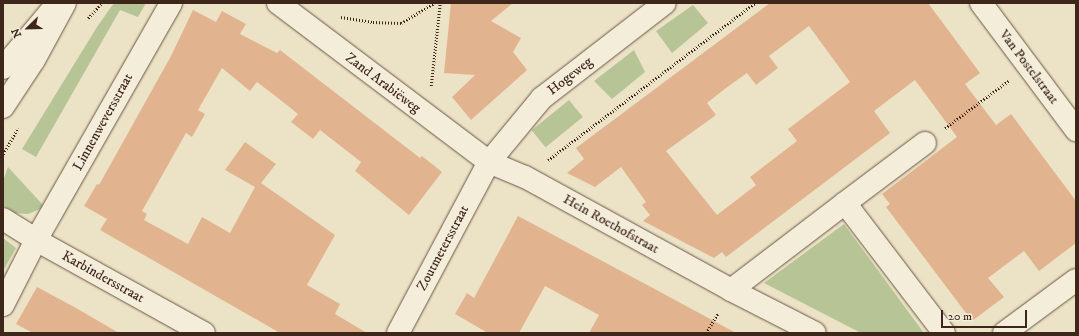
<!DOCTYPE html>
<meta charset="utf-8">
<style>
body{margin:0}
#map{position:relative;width:1079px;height:336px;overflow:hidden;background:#ece3c6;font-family:"IM FELL DW Pica",serif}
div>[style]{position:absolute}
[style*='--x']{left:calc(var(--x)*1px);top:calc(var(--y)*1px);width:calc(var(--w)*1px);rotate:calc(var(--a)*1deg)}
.green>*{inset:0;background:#b6c496;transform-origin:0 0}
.building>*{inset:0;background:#e1b48f}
.path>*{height:2.5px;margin-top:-1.25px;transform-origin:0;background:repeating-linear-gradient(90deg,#3f261a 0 1px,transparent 0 3px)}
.roads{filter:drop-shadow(0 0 1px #6a5545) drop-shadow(0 0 1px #6a5545)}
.street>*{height:22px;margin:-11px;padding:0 11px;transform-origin:11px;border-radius:11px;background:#f3edda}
.secondary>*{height:22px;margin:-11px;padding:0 11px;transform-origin:11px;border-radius:11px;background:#f3edda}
span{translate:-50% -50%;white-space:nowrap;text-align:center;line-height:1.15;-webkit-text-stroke:4px #f3edda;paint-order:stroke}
.street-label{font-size:14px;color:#3f261a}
.frame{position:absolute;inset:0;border:4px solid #3f261a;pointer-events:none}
.north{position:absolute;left:8px;top:8px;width:40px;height:40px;-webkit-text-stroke:3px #f3edda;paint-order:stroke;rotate:247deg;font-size:11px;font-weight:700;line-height:16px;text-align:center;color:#3f261a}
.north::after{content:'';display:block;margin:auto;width:14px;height:18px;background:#3f261a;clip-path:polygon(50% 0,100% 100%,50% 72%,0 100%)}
.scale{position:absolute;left:941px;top:310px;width:86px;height:18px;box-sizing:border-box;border:2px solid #3f261a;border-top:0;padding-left:5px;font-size:12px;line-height:14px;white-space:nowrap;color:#3f261a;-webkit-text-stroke:3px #f3edda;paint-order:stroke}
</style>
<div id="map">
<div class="green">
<div style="clip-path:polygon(114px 3px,146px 3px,138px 17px,120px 10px,36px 157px,22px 149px,97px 27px)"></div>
<div style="clip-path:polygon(693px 5px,708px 23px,672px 53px,656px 31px)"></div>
<div style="clip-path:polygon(634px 50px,645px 72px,612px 99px,594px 81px)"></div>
<div style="left:569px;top:100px;width:22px;height:48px;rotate:51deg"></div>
<div style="clip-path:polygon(8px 167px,43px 205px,40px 209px,28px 214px,15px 213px,3px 205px,3px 181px)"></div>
<div style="clip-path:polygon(844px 224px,924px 333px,861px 333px,764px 283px)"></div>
<div style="clip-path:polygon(3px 238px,16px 248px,3px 271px)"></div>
</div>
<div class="building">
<div style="clip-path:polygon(451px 3px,513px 3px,491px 21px,521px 38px,513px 52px,527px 70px,471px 120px,452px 97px,475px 75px,444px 73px)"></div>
<div style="clip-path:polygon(evenodd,770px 3px,928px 3px,980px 73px,965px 84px,996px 125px,1011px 114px,1076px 201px,1076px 243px,1039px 271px,1024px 251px,988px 278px,1004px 297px,972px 321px,886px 207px,890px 204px,882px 194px,957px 137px,915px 80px,874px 111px,890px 133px,726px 257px,722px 252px,714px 258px,643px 221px,650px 215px,642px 205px,646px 202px,621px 167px,595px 187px,567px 173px,584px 159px,576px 148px,770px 3px,809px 26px,850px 82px,788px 129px,797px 141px,750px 177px,756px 185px,717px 215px,666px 151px,716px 115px,707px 103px,726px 88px,747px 73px,756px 85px,778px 68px,769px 56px,809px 26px)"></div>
<div style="clip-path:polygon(193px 10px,216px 22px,222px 11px,246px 24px,240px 34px,277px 53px,280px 50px,420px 158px,422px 156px,442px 172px,409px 215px,355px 171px,361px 162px,320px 130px,313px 139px,291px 122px,298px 114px,278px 98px,257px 82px,250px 91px,222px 68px,198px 110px,205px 114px,192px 137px,186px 133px,142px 211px,147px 214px,144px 220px,188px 244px,202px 217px,230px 233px,255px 187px,225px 170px,245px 142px,276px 164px,261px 183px,335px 235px,307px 285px,340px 304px,335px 314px,367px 333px,280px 333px,100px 230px,107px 219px,84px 206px,97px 184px,99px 185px,171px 56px)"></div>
<div style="clip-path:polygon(518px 216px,651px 287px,736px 333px,589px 333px,599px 315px,545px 286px,519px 333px,488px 333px,455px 314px,467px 293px,474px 298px)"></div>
<div style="clip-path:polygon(37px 287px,76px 308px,119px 333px,33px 333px,16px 324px)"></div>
</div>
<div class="path">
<div style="--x:341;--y:17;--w:32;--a:9"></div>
<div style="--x:373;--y:22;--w:28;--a:2"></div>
<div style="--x:401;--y:23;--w:39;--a:-31"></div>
<div style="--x:88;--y:18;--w:21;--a:-47"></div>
<div style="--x:431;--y:86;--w:83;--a:-83.8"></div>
<div style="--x:945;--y:128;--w:79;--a:-36.7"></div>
<div style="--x:3;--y:154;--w:30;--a:-60"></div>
<div style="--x:548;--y:160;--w:260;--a:-37.2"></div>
<div style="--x:706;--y:333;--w:23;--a:-59"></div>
</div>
<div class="roads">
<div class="street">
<div style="--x:278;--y:3;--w:264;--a:37"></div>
<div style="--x:489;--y:162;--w:39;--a:23"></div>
<div style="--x:525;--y:177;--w:235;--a:28.7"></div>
<div style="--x:731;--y:290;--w:94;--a:27.1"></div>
<div style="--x:981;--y:3;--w:159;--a:53.2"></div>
<div style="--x:845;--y:203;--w:100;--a:-36.9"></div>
<div style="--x:3;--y:219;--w:39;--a:32"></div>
<div style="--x:36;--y:240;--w:192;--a:29"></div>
<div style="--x:731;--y:290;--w:143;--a:-37.3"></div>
<div style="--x:845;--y:203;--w:163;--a:52.7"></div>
<div style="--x:3;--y:305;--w:73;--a:-63.1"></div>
<div style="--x:36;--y:240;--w:273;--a:-60.3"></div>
<div style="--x:398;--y:333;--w:194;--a:-62"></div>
<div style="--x:489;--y:162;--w:83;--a:-50.4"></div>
<div style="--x:542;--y:98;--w:155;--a:-37.7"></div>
<div style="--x:1004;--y:333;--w:89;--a:-36.4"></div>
</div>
<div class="secondary">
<div style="--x:3;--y:68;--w:75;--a:-49.9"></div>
<div style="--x:3;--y:107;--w:56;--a:-56.6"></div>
<div style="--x:34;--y:60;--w:65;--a:-61.5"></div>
</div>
</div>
<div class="street-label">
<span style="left:1029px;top:67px;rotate:53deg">Van Postelstraat</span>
<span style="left:570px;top:76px;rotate:-38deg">Hogeweg</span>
<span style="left:383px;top:83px;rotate:37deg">Zand Arabiëweg</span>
<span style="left:103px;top:122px;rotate:-61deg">Linnenweversstraat</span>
<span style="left:611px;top:224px;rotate:29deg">Hein Roethofstraat</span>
<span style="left:443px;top:248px;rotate:-62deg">Zoutmetersstraat</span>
<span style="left:103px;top:277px;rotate:29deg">Karbindersstraat</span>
</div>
<div class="frame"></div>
<div class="north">N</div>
<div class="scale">20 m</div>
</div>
